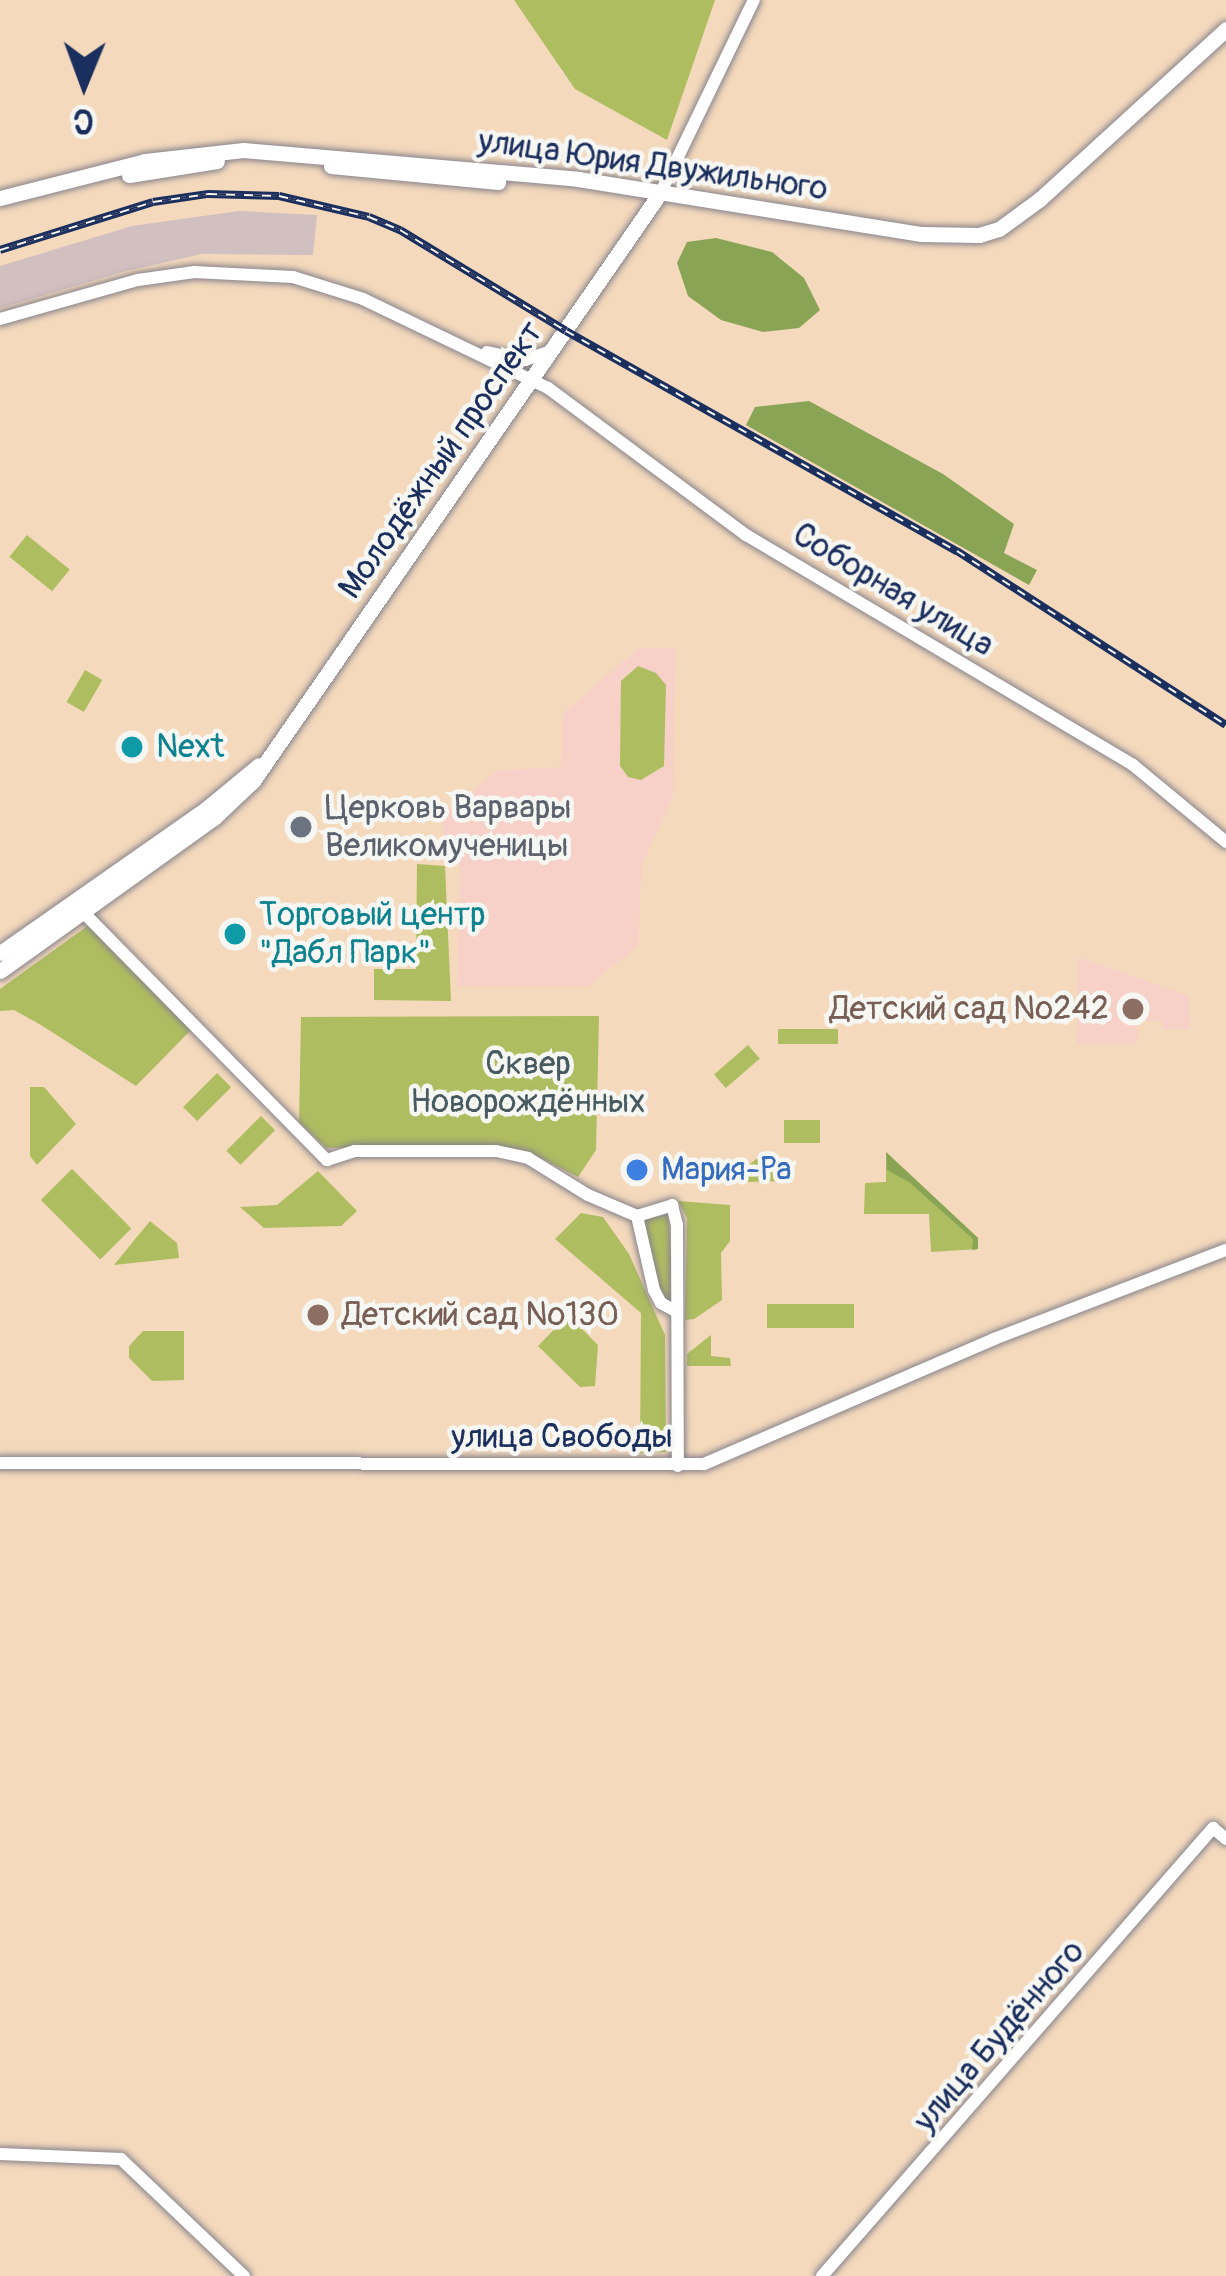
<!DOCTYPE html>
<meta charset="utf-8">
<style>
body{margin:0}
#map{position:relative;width:1226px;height:2276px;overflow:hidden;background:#f4d9bc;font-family:Pangolin,sans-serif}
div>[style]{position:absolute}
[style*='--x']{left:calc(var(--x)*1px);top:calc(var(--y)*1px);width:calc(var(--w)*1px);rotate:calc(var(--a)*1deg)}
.built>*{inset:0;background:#f7d1c7}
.industrial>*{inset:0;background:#d2bfc0}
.green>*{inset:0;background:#aebd60;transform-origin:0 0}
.forest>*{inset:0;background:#8aa456}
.roads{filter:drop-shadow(0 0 3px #88848d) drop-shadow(0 0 3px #88848d)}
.minor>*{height:12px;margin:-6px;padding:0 6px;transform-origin:6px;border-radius:6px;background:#fff}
.major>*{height:15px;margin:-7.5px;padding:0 7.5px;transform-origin:7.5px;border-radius:7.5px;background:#fff}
.rail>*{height:8px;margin-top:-4px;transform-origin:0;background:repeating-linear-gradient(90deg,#f6f6f2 0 9px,#1b2f5e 0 18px);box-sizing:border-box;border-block:3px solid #1b2f5e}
.dots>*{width:33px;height:33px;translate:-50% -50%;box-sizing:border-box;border:6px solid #f6f6f2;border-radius:50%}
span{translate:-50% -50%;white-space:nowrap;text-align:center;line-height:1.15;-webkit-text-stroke:9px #f6f6f2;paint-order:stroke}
.street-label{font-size:33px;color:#1b2f5e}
.culture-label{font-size:33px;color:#0d838f}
.left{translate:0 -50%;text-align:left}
.worship-label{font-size:33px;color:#5b616d}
.education-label{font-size:33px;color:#785e54}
.right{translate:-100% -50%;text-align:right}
.park-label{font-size:33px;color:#475a5f}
.shop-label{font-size:33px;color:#366cbe}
.north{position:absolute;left:24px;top:24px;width:120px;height:120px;-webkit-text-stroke:9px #f6f6f2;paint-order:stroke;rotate:181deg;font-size:33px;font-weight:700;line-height:48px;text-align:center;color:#1b2f5e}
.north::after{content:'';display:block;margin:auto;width:42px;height:54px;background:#1b2f5e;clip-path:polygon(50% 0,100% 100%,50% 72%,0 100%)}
</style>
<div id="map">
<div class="built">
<div style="clip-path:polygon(639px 648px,675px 648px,673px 796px,642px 864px,638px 946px,588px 986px,457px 986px,460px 858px,443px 841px,443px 813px,499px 770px,561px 767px,563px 713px)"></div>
<div style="clip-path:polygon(1078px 957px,1189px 996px,1190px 1029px,1162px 1029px,1162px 1021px,1138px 1021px,1137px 1044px,1077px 1044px)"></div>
</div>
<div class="industrial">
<div style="clip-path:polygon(239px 211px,317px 215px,313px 255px,202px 254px,126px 271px,0 308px,0 266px,132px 226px)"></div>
</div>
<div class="green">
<div style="clip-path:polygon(514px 0,715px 0,667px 140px,575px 89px)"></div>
<div style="left:27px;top:535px;width:55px;height:28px;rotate:39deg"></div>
<div style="clip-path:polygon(638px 666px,656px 673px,666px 685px,664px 766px,641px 780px,628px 777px,620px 766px,621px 681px)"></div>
<div style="left:85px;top:670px;width:20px;height:37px;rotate:30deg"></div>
<div style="clip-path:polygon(417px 864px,445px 866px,451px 1001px,374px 1000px,374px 969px,416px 969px)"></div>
<div style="clip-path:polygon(93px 922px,196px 1025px,136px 1086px,41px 1025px,14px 1010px,0 1011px,0 989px)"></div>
<div style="clip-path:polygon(599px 1016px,596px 1150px,578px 1177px,533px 1154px,500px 1146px,326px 1148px,299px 1122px,301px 1017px)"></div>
<div style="left:778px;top:1029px;width:60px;height:15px"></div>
<div style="left:748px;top:1045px;width:18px;height:45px;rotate:49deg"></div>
<div style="left:217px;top:1073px;width:20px;height:48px;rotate:45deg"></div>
<div style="clip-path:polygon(30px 1087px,44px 1087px,76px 1124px,37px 1165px,30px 1156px)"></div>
<div style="left:261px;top:1116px;width:20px;height:49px;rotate:45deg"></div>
<div style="left:784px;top:1120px;width:36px;height:23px"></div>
<div style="clip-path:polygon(886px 1152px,978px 1238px,978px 1249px,931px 1252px,929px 1214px,864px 1214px,865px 1183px,886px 1182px)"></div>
<div style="clip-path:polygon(762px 1155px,768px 1161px,789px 1181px,743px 1182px,747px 1166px)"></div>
<div style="left:72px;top:1169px;width:84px;height:44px;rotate:45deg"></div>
<div style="clip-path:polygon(318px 1171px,357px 1211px,341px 1226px,264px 1228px,240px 1207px,277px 1205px)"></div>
<div style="clip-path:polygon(678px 1201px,730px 1205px,730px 1241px,721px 1253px,722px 1300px,694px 1319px,685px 1320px,687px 1218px)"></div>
<div style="clip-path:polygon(668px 1210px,674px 1306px,663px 1301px,643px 1223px,652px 1213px)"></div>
<div style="clip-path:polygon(581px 1213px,603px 1217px,629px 1254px,665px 1335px,666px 1452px,640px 1453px,641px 1313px,555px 1239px)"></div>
<div style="clip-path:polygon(150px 1221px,177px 1243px,179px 1258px,114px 1265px)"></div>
<div style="left:767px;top:1304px;width:87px;height:24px"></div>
<div style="clip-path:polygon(568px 1315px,598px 1345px,595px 1386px,580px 1387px,538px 1346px)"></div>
<div style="clip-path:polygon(143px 1331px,184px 1331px,184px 1380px,152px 1381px,129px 1358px,129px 1346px)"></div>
<div style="clip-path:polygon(711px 1335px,711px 1356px,730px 1358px,731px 1366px,687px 1366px,687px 1354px)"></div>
</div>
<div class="forest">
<div style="clip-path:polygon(716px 238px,772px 252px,804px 278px,820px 310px,799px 328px,763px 332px,721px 320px,688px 296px,677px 263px,687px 242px)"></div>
<div style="clip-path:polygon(809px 401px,943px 474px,1014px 524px,1004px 553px,1037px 570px,1029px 585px,746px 425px,755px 407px)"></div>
<div style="clip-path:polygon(886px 1152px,978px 1238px,978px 1249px,972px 1250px,973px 1239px,909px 1182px,887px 1170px)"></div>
</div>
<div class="roads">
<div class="minor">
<div style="--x:662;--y:190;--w:211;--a:-64.2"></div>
<div style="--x:0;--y:319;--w:143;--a:-15.8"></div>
<div style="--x:138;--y:280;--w:57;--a:-8.1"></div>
<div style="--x:194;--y:272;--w:99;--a:2.9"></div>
<div style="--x:293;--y:277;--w:73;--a:17.4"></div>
<div style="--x:363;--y:299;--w:205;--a:25.7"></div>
<div style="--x:548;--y:388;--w:247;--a:36.6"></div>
<div style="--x:746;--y:535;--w:450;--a:30.7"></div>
<div style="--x:1133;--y:765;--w:121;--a:39.6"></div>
<div style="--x:487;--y:352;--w:39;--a:12"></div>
<div style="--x:525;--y:360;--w:24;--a:-19"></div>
<div style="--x:81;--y:910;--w:351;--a:45.5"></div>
<div style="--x:327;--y:1160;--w:29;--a:-18"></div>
<div style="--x:355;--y:1151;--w:141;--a:0"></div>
<div style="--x:496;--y:1151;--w:33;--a:12"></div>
<div style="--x:528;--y:1158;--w:70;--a:31.7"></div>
<div style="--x:588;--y:1195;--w:53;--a:23.2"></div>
<div style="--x:637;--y:1216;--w:37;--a:-17"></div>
<div style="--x:672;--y:1205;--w:21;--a:76"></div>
<div style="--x:677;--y:1225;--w:241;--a:89.8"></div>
<div style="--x:637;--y:1216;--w:76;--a:77.1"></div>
<div style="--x:654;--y:1290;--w:15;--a:62"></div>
<div style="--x:661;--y:1303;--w:18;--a:29"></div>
<div style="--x:0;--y:1463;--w:704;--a:0.08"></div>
<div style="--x:704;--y:1464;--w:316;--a:-23.3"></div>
<div style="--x:994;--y:1339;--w:248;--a:-21"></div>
<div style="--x:0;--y:2154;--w:121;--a:2.4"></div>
<div style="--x:121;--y:2159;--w:170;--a:43.6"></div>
<div style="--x:822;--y:2276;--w:595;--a:-48.89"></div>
<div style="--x:1213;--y:1828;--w:17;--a:40"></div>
</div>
<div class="major">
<div style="--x:331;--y:166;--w:168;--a:5.5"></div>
<div style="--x:129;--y:175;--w:89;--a:-9"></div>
<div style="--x:0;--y:198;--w:150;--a:-14.3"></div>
<div style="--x:145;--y:161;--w:99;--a:-6.4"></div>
<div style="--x:243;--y:150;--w:336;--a:4.9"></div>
<div style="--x:578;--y:179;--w:348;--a:9.1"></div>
<div style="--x:922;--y:234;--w:57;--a:1"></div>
<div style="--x:979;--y:235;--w:21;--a:-17"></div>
<div style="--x:999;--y:229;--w:51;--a:-36.2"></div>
<div style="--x:1040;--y:199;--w:252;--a:-42.4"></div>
<div style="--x:0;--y:953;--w:253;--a:-35"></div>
<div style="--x:207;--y:808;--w:67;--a:-39.6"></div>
<div style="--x:0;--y:971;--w:264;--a:-35.6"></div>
<div style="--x:215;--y:817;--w:52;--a:-43.5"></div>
<div style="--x:253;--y:781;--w:719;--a:-55.31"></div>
</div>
</div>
<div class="rail">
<div style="--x:0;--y:250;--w:160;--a:-17.4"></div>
<div style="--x:153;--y:202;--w:56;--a:-8.3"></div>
<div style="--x:208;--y:194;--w:71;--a:1.6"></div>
<div style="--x:279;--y:196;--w:92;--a:13.1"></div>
<div style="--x:369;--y:217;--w:34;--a:23"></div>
<div style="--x:400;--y:230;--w:194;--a:31.3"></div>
<div style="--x:566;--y:331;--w:449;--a:29.4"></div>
<div style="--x:957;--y:551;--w:320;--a:32.9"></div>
</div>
<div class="dots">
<div style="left:132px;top:747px;background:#0f9aa8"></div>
<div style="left:301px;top:827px;background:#6b7280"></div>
<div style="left:235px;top:934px;background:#0f9aa8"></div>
<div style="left:1133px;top:1009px;background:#8d6e63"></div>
<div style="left:637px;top:1170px;background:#3f7fe0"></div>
<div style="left:318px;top:1315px;background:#8d6e63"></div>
</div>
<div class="street-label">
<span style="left:653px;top:165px;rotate:8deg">улица Юрия Двужильного</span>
<span style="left:441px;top:460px;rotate:-55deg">Молодёжный проспект</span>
<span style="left:893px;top:590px;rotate:31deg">Соборная улица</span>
<span style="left:562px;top:1437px">улица Свободы</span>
<span style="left:999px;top:2036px;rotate:-49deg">улица Будённого</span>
</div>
<div class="culture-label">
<span class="left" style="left:156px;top:747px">Next</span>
<span class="left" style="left:259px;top:934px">Торговый центр<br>"Дабл Парк"</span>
</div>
<div class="worship-label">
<span class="left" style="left:325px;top:827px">Церковь Варвары<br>Великомученицы</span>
</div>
<div class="education-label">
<span class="right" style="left:1109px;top:1009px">Детский сад №242</span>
<span class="left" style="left:342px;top:1315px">Детский сад №130</span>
</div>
<div class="park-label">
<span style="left:528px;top:1083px">Сквер<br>Новорождённых</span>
</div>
<div class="shop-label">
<span class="left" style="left:661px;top:1170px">Мария-Ра</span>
</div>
<div class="north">С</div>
</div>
